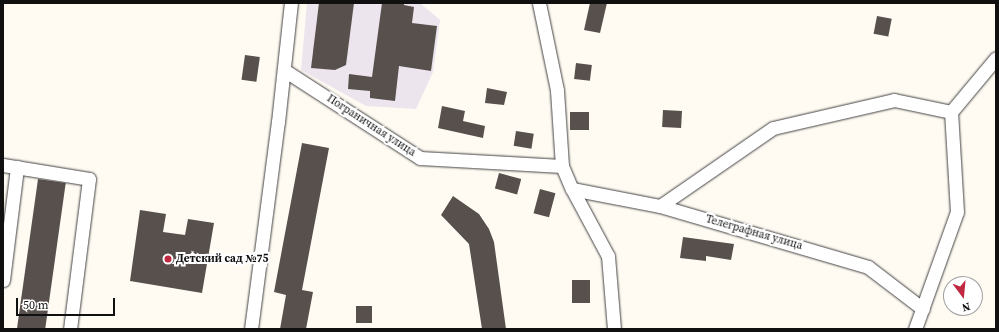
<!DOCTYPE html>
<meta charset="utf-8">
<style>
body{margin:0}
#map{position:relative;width:999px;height:332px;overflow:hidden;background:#fffbf3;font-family:"Source Serif 4",serif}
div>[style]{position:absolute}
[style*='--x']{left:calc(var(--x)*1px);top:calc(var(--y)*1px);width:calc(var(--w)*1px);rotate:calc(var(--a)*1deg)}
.industrial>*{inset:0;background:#ece5ee}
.building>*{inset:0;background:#58504c;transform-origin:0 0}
.roads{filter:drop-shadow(0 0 1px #434343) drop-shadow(0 0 1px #434343)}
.street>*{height:13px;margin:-6.5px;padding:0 6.5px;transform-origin:6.5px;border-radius:6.5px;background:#fff}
.dots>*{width:11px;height:11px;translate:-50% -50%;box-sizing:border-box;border:2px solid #fff;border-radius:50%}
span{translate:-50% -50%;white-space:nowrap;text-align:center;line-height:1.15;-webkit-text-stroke:4px #fff;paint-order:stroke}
.street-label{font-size:11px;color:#101010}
.poi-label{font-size:11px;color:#101010;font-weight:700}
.left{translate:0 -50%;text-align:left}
.frame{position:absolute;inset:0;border:4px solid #101010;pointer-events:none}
.north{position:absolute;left:943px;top:276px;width:40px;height:40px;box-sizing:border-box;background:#fff;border:1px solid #9f9f9f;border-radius:50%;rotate:164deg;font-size:11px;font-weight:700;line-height:16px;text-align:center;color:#101010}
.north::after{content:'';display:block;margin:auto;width:14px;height:18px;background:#bf2840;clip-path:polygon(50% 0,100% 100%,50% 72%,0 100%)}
.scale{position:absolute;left:16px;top:298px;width:99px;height:18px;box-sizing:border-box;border:2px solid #101010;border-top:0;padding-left:5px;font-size:12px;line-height:14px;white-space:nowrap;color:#101010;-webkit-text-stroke:3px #fff;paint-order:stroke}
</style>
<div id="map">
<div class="industrial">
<div style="clip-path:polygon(307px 3px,420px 3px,440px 20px,433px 72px,416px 109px,366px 106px,301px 70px)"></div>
</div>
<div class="building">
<div style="clip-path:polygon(319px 3px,354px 3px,346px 65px,335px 70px,311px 68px)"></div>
<div style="clip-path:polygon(382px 3px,404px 3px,404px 5px,414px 7px,412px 23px,437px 26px,431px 71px,399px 66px,395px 101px,370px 98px,370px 91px,348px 89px,349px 74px,372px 77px)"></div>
<div style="clip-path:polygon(590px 3px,607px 3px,600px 33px,584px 30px)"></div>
<div style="left:877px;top:16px;width:15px;height:18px;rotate:11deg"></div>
<div style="left:245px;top:55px;width:15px;height:25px;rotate:8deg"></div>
<div style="left:576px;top:63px;width:16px;height:16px;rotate:7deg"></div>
<div style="clip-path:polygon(487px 88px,507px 92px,504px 105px,485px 103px)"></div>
<div style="clip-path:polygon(442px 106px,465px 111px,463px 121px,485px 126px,483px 138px,438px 128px)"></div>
<div style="left:663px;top:110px;width:19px;height:17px;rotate:3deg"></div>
<div style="left:570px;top:112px;width:19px;height:18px"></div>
<div style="left:516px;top:131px;width:18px;height:15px;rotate:9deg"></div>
<div style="clip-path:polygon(302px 143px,329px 148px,302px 290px,313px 292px,306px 329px,280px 329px,286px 295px,274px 292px)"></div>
<div style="left:499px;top:173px;width:23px;height:16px;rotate:15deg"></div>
<div style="left:38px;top:179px;width:28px;height:152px;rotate:8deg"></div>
<div style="left:540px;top:189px;width:16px;height:25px;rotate:15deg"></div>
<div style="clip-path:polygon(453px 196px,479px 214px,489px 229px,494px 242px,506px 329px,482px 329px,469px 244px,441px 215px)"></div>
<div style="clip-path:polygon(140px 210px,166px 214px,163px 232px,185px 235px,188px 219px,214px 223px,202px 293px,130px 281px)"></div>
<div style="clip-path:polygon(683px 237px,734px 244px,731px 260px,706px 256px,706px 261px,680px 258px)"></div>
<div style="left:572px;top:280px;width:18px;height:23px"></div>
<div style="left:356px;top:306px;width:16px;height:17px"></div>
</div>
<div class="roads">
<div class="street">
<div style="--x:284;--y:70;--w:162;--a:32.9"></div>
<div style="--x:420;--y:158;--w:142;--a:3.2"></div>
<div style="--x:562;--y:166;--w:76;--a:-93.8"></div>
<div style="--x:557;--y:90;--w:89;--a:-101.7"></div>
<div style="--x:3;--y:165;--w:87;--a:9.2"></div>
<div style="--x:89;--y:179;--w:151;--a:97.2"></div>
<div style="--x:562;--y:166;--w:25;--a:67"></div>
<div style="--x:572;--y:189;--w:76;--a:61.8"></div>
<div style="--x:608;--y:256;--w:73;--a:85.3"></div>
<div style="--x:572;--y:189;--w:90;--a:10.9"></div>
<div style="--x:660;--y:206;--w:217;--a:16.3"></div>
<div style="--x:868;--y:267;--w:69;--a:37.4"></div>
<div style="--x:660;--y:206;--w:137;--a:-34.6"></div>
<div style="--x:773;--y:128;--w:124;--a:-13"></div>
<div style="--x:894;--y:100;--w:58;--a:11.9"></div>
<div style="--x:3;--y:280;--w:114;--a:-82.9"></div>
<div style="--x:251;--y:329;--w:209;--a:-82.6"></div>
<div style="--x:278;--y:122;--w:120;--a:-83.8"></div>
<div style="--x:915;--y:329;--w:124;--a:-70.3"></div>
<div style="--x:957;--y:212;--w:100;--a:-93.4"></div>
<div style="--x:951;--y:112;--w:70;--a:-50.2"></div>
</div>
</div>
<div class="dots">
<div style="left:168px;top:259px;background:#bf2840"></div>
</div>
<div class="street-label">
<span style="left:371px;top:126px;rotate:33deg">Пограничная улица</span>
<span style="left:754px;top:233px;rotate:16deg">Телеграфная улица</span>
</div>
<div class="poi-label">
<span class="left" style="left:176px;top:259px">Детский сад №75</span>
</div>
<div class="frame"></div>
<div class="north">N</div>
<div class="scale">50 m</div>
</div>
